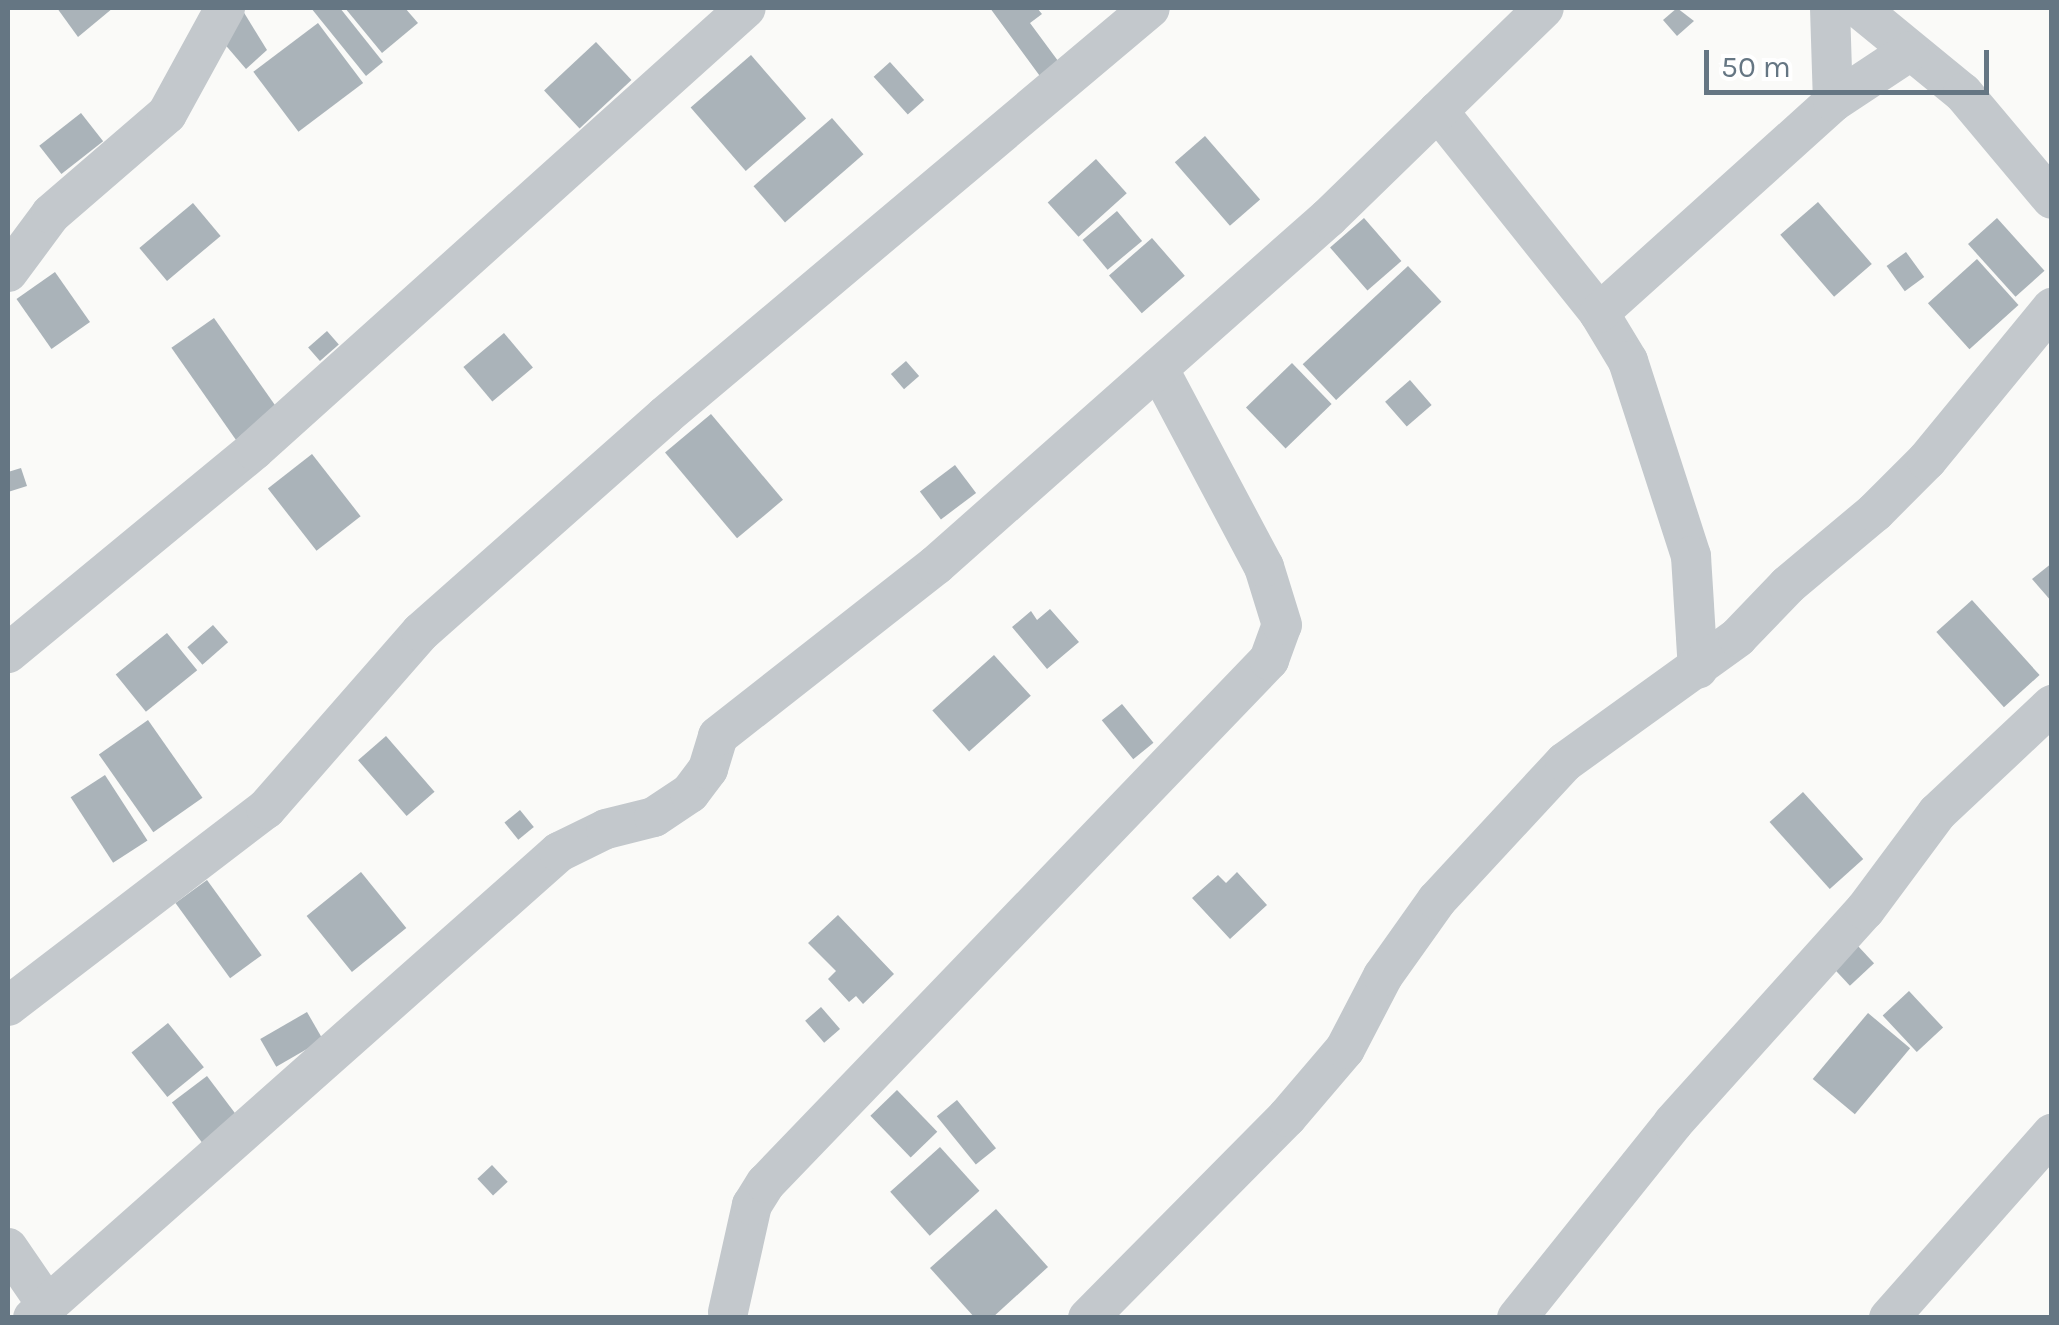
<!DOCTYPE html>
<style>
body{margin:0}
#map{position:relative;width:2059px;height:1325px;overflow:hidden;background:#fafaf8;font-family:Karla,sans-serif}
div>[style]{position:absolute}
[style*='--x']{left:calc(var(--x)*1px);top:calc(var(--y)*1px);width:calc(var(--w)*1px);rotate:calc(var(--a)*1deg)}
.building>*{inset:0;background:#aab3b9;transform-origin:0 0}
.minor>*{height:40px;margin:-20px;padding:0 20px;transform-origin:20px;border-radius:20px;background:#c3c8cc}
span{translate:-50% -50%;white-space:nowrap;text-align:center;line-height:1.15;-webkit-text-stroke:10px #fff;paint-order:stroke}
.frame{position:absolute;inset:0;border:10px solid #657683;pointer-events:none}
.scale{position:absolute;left:1704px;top:50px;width:285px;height:45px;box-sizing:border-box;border:5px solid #657683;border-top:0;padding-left:12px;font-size:30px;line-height:35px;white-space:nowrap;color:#657683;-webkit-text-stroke:8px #fff;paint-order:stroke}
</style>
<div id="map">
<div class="building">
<div style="clip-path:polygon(57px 8px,113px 8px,78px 37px)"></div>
<div style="clip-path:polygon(311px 8px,340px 8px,383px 62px,366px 76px)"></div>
<div style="clip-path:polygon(345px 8px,405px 8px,418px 23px,382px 53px)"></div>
<div style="clip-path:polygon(990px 8px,1037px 8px,1042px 14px,1030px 23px,1064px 69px,1045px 83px)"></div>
<div style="clip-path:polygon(1677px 8px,1694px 21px,1677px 36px,1663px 20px)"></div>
<div style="clip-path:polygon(243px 11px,267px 50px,246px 69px,216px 34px)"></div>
<div style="left:318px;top:23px;width:75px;height:81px;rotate:53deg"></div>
<div style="left:596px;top:42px;width:52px;height:71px;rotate:47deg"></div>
<div style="left:751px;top:55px;width:84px;height:80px;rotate:49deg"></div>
<div style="left:890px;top:62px;width:51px;height:22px;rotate:48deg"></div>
<div style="left:81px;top:113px;width:36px;height:53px;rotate:52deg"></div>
<div style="left:832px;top:118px;width:48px;height:104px;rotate:49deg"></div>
<div style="left:1205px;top:136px;width:84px;height:40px;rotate:49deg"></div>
<div style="left:1096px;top:159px;width:46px;height:65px;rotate:48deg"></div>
<div style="left:1818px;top:202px;width:82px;height:50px;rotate:49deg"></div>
<div style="left:193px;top:203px;width:43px;height:70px;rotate:50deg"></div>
<div style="left:1117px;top:211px;width:39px;height:45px;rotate:50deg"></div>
<div style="left:1364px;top:218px;width:57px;height:45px;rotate:49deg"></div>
<div style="left:1997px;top:218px;width:71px;height:39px;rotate:48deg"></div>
<div style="left:1152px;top:238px;width:50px;height:57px;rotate:49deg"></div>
<div style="left:1906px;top:252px;width:31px;height:24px;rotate:54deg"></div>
<div style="left:1977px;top:259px;width:62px;height:66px;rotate:48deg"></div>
<div style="left:1408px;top:266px;width:49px;height:144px;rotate:47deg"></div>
<div style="left:55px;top:272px;width:61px;height:47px;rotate:55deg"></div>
<div style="left:214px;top:318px;width:116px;height:52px;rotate:55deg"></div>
<div style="left:327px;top:331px;width:18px;height:25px;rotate:49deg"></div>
<div style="left:504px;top:333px;width:45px;height:53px;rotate:50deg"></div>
<div style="left:906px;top:361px;width:20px;height:20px;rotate:49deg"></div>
<div style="left:1292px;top:363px;width:57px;height:64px;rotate:46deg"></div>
<div style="left:1410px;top:380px;width:33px;height:33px;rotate:49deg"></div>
<div style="left:711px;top:414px;width:112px;height:60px;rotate:50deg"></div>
<div style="left:312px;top:454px;width:79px;height:56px;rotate:52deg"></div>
<div style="left:955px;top:465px;width:35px;height:44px;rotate:53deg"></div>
<div style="clip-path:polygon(21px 468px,27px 486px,8px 492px,8px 472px)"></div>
<div style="clip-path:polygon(2052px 563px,2052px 602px,2032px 579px)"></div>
<div style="left:1972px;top:600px;width:101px;height:48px;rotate:48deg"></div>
<div style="clip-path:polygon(1050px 609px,1079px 642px,1047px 669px,1012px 627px,1031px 611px,1037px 620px)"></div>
<div style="left:213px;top:625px;width:23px;height:34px;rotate:49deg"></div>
<div style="left:167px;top:633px;width:48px;height:66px;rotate:51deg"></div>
<div style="left:994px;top:655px;width:55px;height:83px;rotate:48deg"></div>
<div style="left:1122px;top:704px;width:50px;height:26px;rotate:51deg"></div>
<div style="left:148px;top:720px;width:95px;height:60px;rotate:55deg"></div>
<div style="left:386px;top:736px;width:74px;height:37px;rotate:49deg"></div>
<div style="left:105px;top:775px;width:78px;height:41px;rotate:57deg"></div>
<div style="left:1803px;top:792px;width:90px;height:45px;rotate:48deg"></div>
<div style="left:520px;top:810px;width:22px;height:20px;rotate:51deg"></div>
<div style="left:361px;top:872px;width:72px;height:70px;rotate:51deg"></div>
<div style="clip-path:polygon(1237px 872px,1267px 905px,1230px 939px,1192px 898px,1218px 875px,1226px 883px)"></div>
<div style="left:207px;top:880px;width:93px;height:39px;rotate:54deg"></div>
<div style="clip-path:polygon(838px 915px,894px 974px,863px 1004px,856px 996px,849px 1002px,828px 979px,836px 971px,808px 943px)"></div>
<div style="left:1857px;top:945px;width:25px;height:33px;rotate:47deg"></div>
<div style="left:1909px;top:991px;width:50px;height:36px;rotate:47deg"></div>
<div style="left:821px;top:1007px;width:29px;height:21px;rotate:49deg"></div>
<div style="left:307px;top:1012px;width:32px;height:54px;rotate:60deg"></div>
<div style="left:1868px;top:1013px;width:55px;height:86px;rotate:40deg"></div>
<div style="left:168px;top:1023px;width:57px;height:47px;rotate:51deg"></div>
<div style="left:207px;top:1076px;width:51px;height:44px;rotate:53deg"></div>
<div style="left:897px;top:1090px;width:58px;height:37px;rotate:46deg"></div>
<div style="left:957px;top:1100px;width:62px;height:26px;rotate:51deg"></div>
<div style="left:940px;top:1147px;width:59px;height:67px;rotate:48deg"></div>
<div style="left:492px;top:1165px;width:23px;height:20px;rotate:47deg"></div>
<div style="clip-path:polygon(996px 1209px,1048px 1267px,992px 1318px,975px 1318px,930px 1268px)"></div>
</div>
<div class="minor">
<div style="--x:1830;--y:8;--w:94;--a:88.2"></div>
<div style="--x:1859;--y:8;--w:134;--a:39.3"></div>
<div style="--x:1963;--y:93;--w:138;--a:50"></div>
<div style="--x:1438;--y:111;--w:258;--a:51.4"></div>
<div style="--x:1599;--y:313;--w:56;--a:58.9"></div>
<div style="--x:1628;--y:361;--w:205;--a:72.1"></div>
<div style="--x:1691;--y:556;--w:113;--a:86.5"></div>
<div style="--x:8;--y:272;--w:72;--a:-53.4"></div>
<div style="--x:51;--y:214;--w:153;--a:-40.8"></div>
<div style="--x:167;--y:114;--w:121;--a:-61.3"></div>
<div style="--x:1599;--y:313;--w:315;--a:-42"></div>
<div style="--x:1833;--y:102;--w:92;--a:-33.5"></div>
<div style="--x:8;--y:653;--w:319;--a:-39.5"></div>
<div style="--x:254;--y:450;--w:661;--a:-41.94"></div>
<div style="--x:8;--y:1006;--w:325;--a:-37.4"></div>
<div style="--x:266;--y:809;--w:235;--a:-48.8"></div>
<div style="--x:421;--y:632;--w:327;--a:-41.5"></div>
<div style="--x:666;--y:415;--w:632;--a:-40.06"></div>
<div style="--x:8;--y:1248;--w:69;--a:55.6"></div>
<div style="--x:47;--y:1305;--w:13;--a:94"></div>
<div style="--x:728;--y:1312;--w:110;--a:-77.4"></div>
<div style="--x:752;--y:1205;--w:26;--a:-58"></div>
<div style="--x:766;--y:1183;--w:726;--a:-46.12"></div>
<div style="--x:1269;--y:660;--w:37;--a:-70"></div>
<div style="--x:1282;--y:625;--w:61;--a:-107.2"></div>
<div style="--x:1264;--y:567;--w:225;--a:-118"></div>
<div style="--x:33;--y:1318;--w:703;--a:-41.54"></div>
<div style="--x:559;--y:852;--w:52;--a:-26.1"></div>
<div style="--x:606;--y:829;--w:49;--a:-14"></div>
<div style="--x:654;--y:817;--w:43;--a:-33.7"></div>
<div style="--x:690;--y:793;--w:30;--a:-53"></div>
<div style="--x:708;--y:769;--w:34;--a:-73"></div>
<div style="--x:718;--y:736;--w:277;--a:-38.1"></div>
<div style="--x:936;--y:565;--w:524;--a:-41.52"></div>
<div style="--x:1328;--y:218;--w:301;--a:-44.2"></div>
<div style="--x:1088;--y:1318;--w:283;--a:-45.3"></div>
<div style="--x:1287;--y:1117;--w:89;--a:-49.5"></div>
<div style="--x:1345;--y:1049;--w:82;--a:-62.5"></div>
<div style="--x:1383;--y:976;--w:93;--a:-54.6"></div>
<div style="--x:1437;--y:900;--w:188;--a:-47.2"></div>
<div style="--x:1565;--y:762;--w:213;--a:-35.8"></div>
<div style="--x:1738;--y:637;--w:72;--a:-46.1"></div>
<div style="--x:1788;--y:585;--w:114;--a:-40"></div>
<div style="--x:1875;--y:512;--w:74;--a:-45"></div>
<div style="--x:1927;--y:460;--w:197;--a:-50.6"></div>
<div style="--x:1517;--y:1318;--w:250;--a:-51.3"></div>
<div style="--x:1673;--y:1123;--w:287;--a:-48"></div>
<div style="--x:1865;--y:910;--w:121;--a:-53.4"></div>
<div style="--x:1937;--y:813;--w:158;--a:-43.2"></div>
<div style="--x:1889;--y:1318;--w:246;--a:-48.5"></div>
</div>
<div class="frame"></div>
<div class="scale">50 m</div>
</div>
